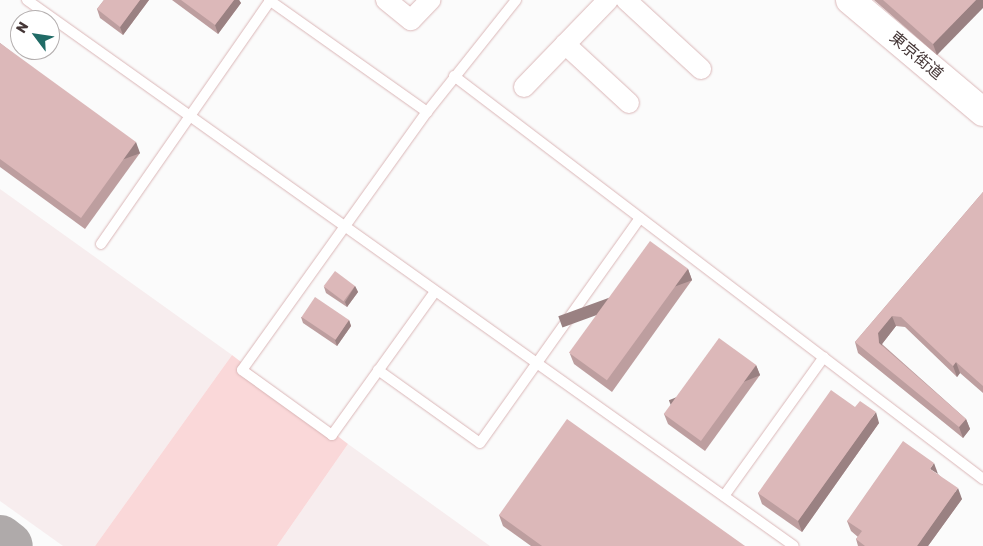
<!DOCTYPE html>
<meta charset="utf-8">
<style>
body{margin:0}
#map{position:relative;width:983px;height:546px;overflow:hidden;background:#fbfbfb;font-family:Rubik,"Noto Sans JP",sans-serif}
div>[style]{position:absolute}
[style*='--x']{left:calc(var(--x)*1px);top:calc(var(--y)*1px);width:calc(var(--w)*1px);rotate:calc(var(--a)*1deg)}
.built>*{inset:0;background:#f7edee}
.green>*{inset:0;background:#fad8d9}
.taxiway>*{height:48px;margin:-24px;padding:0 24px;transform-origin:24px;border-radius:24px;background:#afaaaa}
.roads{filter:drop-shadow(0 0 1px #dab6b7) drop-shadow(0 0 1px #dab6b7)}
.lane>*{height:10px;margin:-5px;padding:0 5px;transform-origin:5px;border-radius:5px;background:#fff}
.street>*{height:20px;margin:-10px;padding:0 10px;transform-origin:10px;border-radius:10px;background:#fff}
.highway>*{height:28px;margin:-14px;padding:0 14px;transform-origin:14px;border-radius:14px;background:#fff}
.wall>*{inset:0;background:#bd9e9f}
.shaded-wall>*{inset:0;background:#9a8182;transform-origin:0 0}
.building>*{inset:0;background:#dcb8b9;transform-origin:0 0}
span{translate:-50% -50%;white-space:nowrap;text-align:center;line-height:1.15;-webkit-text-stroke:4.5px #fff;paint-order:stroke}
.street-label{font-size:16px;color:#443636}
.north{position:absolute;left:10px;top:10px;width:50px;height:50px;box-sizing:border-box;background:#fff;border:1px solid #b4afaf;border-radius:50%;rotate:301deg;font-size:14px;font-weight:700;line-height:20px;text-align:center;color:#443636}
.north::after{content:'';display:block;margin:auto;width:18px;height:22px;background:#206b66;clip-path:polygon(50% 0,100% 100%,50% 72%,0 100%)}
</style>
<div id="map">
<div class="built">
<div style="clip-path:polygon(0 189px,232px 355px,95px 546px,63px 546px,0 501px)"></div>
<div style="clip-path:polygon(348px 444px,490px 546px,277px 546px)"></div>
</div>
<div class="green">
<div style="clip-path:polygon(232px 355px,348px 444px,277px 546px,95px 546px)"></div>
</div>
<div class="taxiway">
<div style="--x:0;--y:539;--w:11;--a:38"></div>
</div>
<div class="roads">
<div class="lane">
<div style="--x:27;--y:0;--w:941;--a:35.45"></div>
<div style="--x:269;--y:0;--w:194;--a:35.3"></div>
<div style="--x:454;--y:76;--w:665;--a:37.3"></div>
<div style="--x:101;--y:244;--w:296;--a:-55.2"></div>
<div style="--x:434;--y:293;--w:175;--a:125.7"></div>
<div style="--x:332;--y:435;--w:111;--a:-144.2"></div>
<div style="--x:242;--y:370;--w:317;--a:-54.4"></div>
<div style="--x:427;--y:112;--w:143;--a:-51.5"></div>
<div style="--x:378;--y:370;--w:125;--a:35.6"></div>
<div style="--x:480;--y:443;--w:276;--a:-54.6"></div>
<div style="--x:724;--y:496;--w:171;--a:-54.3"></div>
</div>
<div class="street">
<div style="--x:386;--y:0;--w:32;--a:39"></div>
<div style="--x:411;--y:20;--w:28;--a:-46"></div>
<div style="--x:626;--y:0;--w:102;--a:42.6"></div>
<div style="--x:565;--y:44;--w:87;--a:42.7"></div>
<div style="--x:524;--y:87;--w:121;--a:-46"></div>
</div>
<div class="highway">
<div style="--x:850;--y:0;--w:174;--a:40.1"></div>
</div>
</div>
<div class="wall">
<div style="clip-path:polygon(104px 0,149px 0,123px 35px,100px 18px,97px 9px)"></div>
<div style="clip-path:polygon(172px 0,239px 0,241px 3px,218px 34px)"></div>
<div style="clip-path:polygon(874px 0,983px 0,937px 55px)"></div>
<div style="clip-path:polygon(0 43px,140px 153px,85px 229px,0 167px)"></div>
<div style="clip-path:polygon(983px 192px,983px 393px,960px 373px,957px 377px,905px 327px,896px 326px,882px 344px,966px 419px,970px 429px,963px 438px,858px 353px,855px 342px)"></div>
<div style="clip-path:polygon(688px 269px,692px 280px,612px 392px,574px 364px,570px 354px)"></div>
<div style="clip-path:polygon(355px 286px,358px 292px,347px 307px,326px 293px,324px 287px)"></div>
<div style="clip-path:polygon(301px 317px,349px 320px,351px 326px,337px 346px,303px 323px)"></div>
<div style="clip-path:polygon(756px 365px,760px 375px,705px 451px,668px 424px,664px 414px)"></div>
<div style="clip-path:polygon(855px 407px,879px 423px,802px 532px,762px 504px,758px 493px)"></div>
<div style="clip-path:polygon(938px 474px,962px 499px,928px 546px,858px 546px,856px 539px,858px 537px,851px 531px,847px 521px)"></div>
<div style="clip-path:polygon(499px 515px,745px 546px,531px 546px,503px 526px)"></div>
</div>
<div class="shaded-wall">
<div style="clip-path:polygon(140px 0,149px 0,123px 35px,120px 27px)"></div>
<div style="clip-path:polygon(234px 0,239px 0,241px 3px,218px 34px,215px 25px)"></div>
<div style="clip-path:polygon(976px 0,983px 0,983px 8px,937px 55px,933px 44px)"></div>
<div style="left:136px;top:142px;width:12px;height:94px;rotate:70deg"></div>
<div style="left:688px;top:269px;width:12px;height:138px;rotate:70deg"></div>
<div style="clip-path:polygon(355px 286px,358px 292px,347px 307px,345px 302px)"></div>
<div style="clip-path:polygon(892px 316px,896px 326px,882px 344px,883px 354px,879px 343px,878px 333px)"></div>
<div style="clip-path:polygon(349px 320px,351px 326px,337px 346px,335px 340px)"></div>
<div style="clip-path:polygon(956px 362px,960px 373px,957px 377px,953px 366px)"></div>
<div style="left:756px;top:365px;width:11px;height:94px;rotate:68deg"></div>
<div style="clip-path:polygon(876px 412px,879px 423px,802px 532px,798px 521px)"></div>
<div style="clip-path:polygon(966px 419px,970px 429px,963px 438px,959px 427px)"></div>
<div style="clip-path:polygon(934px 463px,938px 474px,930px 469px)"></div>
<div style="clip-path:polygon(958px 488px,962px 499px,928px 546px,917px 546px)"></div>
</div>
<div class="building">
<div style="clip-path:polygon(104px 0,140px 0,120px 27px,97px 9px)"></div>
<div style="clip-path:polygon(181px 0,234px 0,215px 25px)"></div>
<div style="clip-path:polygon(883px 0,976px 0,933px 44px)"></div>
<div style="clip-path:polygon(0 43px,136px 142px,81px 218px,0 159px)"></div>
<div style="clip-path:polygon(983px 192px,983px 386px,956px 362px,953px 366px,901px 317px,892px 316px,878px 333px,879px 343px,966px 419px,959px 427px,855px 342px)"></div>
<div style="left:650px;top:241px;width:47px;height:138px;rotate:36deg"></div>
<div style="left:335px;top:271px;width:25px;height:19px;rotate:37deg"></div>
<div style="left:315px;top:297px;width:41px;height:24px;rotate:34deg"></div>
<div style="left:719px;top:338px;width:46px;height:94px;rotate:36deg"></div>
<div style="clip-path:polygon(831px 390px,855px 407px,860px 401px,876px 412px,798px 521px,758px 493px)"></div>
<div style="clip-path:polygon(567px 419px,745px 546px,542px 546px,499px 515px)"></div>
<div style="clip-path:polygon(903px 441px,934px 463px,930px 469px,958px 488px,917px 546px,865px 546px,856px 539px,862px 531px,847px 521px)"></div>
</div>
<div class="street-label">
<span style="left:916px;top:56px;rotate:40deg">東京街道</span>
</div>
<div class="north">N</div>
</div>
